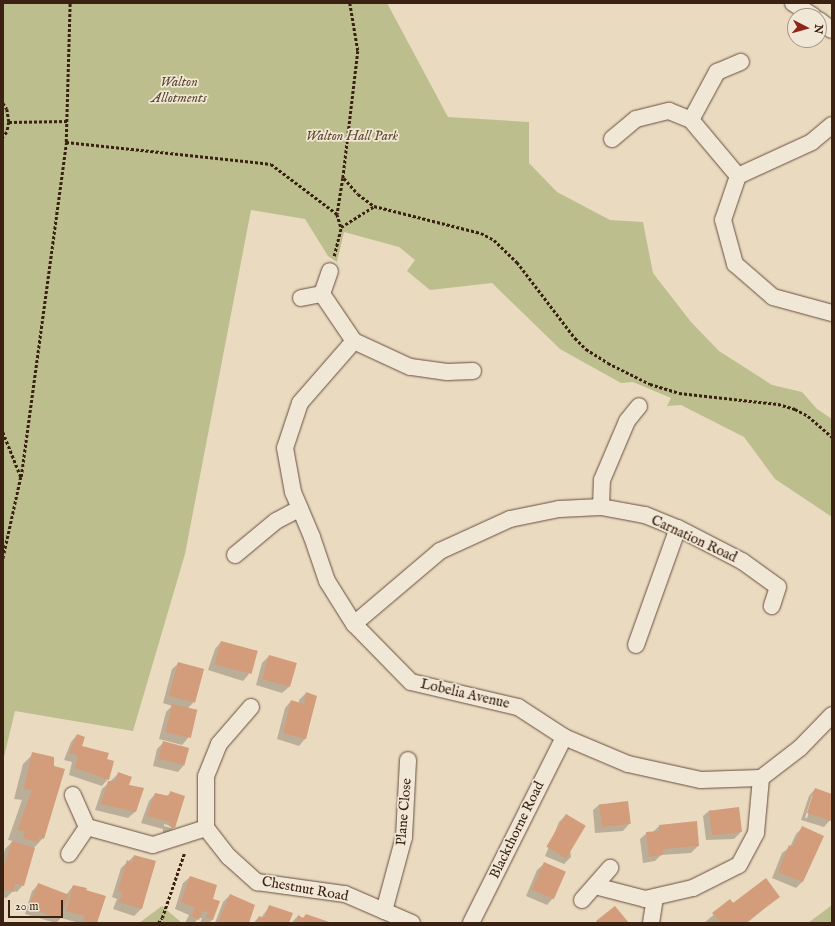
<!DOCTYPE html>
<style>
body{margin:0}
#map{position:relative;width:835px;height:926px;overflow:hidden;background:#eadac0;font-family:"IM FELL English",serif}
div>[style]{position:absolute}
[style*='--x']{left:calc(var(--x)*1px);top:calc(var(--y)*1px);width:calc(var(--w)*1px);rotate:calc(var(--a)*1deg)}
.green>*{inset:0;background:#bdbe8e}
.shadow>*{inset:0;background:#0003}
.building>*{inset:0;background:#d39c7b;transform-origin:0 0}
.path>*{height:2.5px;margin-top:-1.25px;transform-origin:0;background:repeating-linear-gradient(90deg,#3b2111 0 3px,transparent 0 5px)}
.roads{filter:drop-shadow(0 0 1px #674f3d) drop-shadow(0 0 1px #674f3d)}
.street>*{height:16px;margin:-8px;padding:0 8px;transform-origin:8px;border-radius:8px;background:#f1e7d6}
span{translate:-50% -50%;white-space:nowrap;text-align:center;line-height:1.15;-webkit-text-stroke:3.5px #f1e7d6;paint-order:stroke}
.park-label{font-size:14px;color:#5c4830;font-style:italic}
.street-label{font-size:14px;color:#3b2111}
.frame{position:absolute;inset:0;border:4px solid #3b2111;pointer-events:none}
.north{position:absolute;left:787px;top:8px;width:40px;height:40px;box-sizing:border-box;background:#f1e7d6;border:1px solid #a89887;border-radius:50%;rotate:96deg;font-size:11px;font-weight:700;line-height:16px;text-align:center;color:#3b2111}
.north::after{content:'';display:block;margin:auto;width:14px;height:18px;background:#8f2418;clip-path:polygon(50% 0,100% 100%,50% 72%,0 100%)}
.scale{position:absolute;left:8px;top:900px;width:55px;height:18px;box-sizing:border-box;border:2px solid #3b2111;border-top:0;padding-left:5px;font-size:12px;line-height:14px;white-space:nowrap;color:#3b2111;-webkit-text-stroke:3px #f1e7d6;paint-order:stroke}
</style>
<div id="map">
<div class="green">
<div style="clip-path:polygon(3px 3px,387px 3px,448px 117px,529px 122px,529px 163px,557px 192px,610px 220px,643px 222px,653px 273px,691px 322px,719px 351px,772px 385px,802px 392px,817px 409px,832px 419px,832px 517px,775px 479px,744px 437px,681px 405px,667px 406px,671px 398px,633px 382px,621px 383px,560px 349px,492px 283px,430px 290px,407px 271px,415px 260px,399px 247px,344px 232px,337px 262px,328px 256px,305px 219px,251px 210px,185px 554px,133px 731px,15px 711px,3px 761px)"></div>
<div style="clip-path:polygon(832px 905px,832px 923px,808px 923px)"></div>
<div style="clip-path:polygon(162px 906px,182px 923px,139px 923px)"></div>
</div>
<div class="shadow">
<div style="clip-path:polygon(221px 642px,249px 674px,243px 681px,208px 670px,215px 649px)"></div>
<div style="clip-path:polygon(269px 656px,289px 687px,282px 693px,256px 685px,262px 663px)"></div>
<div style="clip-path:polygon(179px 663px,193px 703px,187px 709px,188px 738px,182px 745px,159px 739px,166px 712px,172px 706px,163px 703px,172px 669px)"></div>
<div style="clip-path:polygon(306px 693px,316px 697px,305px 739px,299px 746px,277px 739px,285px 708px,291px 701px,299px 703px,299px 700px)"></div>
<div style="clip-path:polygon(77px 735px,81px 746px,106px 760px,108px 779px,102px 786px,69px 775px,72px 762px,64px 760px,71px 742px)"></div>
<div style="clip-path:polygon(164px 742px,184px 765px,178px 772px,153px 766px,157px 749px)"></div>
<div style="clip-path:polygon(33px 754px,43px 838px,33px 849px,23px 885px,17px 892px,13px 891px,6px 898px,3px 897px,3px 857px,5px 849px,13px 841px,8px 840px,22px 800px,14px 799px,23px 764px)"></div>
<div style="clip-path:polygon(118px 774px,135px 812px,128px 818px,95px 810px,102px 789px)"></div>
<div style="clip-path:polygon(evenodd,815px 789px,832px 795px,832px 815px,830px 820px,824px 827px,801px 820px,809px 796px,815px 789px,812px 796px,814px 796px,807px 818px,805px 818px,812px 796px)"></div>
<div style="clip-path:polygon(evenodd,171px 792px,174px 827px,167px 834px,163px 833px,163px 829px,141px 823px,149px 801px,155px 794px,166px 797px,171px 792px,164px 824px,171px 826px,171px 828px,164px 826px,164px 824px)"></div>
<div style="clip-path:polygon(600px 804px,629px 824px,623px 831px,595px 833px,593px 810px)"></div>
<div style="clip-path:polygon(710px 810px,741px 832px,734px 839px,706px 840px,703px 816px)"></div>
<div style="clip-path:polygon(566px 815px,571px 857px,564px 864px,545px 856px,559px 822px)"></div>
<div style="clip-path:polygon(659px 826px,698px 846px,691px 853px,661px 855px,655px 861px,643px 863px,640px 839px,647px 833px,653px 832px)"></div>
<div style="clip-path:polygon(803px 827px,802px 882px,796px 888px,772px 878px,782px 853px,790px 847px,796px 834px)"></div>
<div style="clip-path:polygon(134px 856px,155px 862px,141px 909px,134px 916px,113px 909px,117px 899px,112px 897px,121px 868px)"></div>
<div style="clip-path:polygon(544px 864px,553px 898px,547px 905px,526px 896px,537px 870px)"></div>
<div style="clip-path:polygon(190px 877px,212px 899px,213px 919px,209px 923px,200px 923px,202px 918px,199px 918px,194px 923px,185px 923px,189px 915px,175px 909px,183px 883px)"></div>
<div style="clip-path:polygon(39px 884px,66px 895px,73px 886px,96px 923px,79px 923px,61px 918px,56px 923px,25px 914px,32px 891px)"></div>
<div style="clip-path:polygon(230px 895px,248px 923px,215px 923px,223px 902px)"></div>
<div style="clip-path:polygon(778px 897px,747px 923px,704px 923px,730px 901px,733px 904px)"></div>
<div style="clip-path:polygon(269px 907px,288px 923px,253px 923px,259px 917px,261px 918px)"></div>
<div style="clip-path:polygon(298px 916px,303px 919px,330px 923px,291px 923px)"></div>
</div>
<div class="building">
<div style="left:221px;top:641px;width:38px;height:24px;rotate:15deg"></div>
<div style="left:269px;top:655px;width:29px;height:25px;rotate:16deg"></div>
<div style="left:178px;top:662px;width:27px;height:35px;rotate:15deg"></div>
<div style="clip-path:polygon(306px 692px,317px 696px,306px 739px,283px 733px,291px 700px,304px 704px)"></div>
<div style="left:172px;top:704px;width:26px;height:29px;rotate:13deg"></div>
<div style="clip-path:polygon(77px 734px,85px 737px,82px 746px,109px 753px,107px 759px,114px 761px,109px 780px,75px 768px,78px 755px,69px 753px)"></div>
<div style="left:163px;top:741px;width:27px;height:18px;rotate:15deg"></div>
<div style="clip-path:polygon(32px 752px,54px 757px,54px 766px,65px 769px,44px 839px,39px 837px,38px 843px,23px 838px,25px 831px,17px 830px,32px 790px,24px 789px)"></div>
<div style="clip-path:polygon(118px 772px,132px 777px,129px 785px,144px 788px,136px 812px,101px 804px,108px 781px,115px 781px)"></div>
<div style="clip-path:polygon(815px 788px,832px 794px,831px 821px,807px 813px)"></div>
<div style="clip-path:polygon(170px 791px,185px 796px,175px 828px,169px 826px,170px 822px,147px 816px,155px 793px,169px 796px)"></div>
<div style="left:628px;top:801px;width:23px;height:29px;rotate:83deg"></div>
<div style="left:739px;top:807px;width:25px;height:30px;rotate:83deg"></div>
<div style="left:566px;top:814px;width:23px;height:38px;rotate:31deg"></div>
<div style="clip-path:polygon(697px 821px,699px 846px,663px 849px,663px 855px,649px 857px,646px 832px,659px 831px,659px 825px)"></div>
<div style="clip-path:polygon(802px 826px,824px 836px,803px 882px,778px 872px,789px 845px,793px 847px)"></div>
<div style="clip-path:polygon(12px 841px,35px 848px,24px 886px,15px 883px,14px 892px,3px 889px,3px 870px)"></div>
<div style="clip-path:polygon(134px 855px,156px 861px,142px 909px,119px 902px,123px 892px,118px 891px,127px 860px,132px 863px)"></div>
<div style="left:544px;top:862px;width:24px;height:30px;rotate:24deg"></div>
<div style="clip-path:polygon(190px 876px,217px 885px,213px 899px,220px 901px,213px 920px,206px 917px,208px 912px,202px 911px,199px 920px,191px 916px,195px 908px,181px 902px)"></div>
<div style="clip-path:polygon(766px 878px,780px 897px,745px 923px,721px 923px,712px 913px,730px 899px,733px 903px)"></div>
<div style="left:38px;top:883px;width:33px;height:26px;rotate:21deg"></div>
<div style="clip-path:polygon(73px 885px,87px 888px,86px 890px,106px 896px,97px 923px,83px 923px,85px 916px,66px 911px)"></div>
<div style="clip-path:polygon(230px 894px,255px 905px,249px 923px,218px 923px)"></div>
<div style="clip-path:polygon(269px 905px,293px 913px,289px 923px,256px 923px,259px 916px,264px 918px)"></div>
<div style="clip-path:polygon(615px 906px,629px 923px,597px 923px,596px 921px)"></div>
<div style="clip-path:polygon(306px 914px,332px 923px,296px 923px,298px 915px,303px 918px)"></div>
</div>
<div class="path">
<div style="--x:350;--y:3;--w:49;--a:80.5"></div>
<div style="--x:358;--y:51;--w:128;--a:96.7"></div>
<div style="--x:343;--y:178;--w:36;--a:99"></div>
<div style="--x:337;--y:214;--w:14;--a:73"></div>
<div style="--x:341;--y:227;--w:39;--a:-32"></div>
<div style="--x:374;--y:206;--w:110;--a:14.2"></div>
<div style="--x:481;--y:233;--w:15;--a:28"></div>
<div style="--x:494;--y:240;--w:32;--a:44"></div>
<div style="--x:517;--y:262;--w:96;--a:52.7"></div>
<div style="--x:575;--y:338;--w:16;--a:45"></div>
<div style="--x:586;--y:349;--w:26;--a:32"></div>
<div style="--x:608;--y:363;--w:47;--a:26.6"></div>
<div style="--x:650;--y:384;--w:30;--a:17"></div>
<div style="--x:679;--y:393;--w:100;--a:6.3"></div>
<div style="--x:778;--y:404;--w:18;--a:16"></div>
<div style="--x:795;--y:409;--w:15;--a:28"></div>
<div style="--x:808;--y:416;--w:32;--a:41"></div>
<div style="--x:3;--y:103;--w:7;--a:56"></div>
<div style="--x:7;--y:109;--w:13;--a:81"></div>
<div style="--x:9;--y:122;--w:10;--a:101"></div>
<div style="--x:7;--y:132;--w:6;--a:129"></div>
<div style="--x:9;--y:122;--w:59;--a:-1"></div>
<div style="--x:66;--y:142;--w:206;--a:6.1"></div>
<div style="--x:271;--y:164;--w:83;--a:37.1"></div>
<div style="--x:344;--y:178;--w:21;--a:49"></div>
<div style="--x:358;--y:194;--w:20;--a:37"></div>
<div style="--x:334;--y:256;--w:30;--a:-76"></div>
<div style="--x:3;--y:432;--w:48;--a:68.2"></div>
<div style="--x:21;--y:477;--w:84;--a:102.4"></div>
<div style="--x:21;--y:477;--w:338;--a:-82.3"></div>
<div style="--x:66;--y:142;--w:139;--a:-88.4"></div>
<div style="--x:158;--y:923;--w:6;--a:-51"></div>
<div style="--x:162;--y:918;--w:68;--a:-71"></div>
</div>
<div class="roads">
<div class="street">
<div style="--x:793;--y:3;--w:24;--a:33"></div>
<div style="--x:819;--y:20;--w:16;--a:38"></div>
<div style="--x:691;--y:120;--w:55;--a:-61.6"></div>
<div style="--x:717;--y:72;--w:26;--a:-23"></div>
<div style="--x:832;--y:125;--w:26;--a:140"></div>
<div style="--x:812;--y:142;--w:81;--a:155.3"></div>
<div style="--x:738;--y:176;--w:46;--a:108.8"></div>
<div style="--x:723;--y:220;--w:46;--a:74.7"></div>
<div style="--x:735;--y:264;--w:50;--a:41"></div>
<div style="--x:773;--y:297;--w:61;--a:15.2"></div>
<div style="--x:612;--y:139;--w:31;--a:-40"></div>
<div style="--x:636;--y:119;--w:34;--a:-14"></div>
<div style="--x:669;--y:111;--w:24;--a:22"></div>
<div style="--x:691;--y:120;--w:73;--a:50"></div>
<div style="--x:322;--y:294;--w:24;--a:-71"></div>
<div style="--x:301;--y:298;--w:21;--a:-11"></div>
<div style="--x:322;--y:294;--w:57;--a:55.8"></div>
<div style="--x:473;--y:371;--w:26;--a:178"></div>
<div style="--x:447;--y:372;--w:37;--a:-172"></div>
<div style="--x:410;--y:367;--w:62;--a:-155.1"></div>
<div style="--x:354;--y:341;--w:82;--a:131.1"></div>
<div style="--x:300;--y:403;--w:47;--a:108.4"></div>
<div style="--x:285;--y:448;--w:45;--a:79.7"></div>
<div style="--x:293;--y:492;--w:49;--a:67.1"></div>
<div style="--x:312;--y:537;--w:46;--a:71.2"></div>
<div style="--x:327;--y:581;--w:51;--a:57.9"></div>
<div style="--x:354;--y:624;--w:81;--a:45.5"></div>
<div style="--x:411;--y:682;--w:110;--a:13.2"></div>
<div style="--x:518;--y:707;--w:55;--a:33.1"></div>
<div style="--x:564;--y:737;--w:69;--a:22.9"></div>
<div style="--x:628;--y:764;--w:75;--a:12.4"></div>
<div style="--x:701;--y:780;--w:60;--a:-1.9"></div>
<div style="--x:761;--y:778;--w:49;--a:-37.6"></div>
<div style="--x:800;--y:748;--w:46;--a:-45.9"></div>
<div style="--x:601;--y:507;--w:27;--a:-88"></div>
<div style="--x:602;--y:480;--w:64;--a:-67"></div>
<div style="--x:627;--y:421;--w:19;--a:-51"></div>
<div style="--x:235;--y:555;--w:53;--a:-39.7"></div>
<div style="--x:276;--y:521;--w:27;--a:-28"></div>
<div style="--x:354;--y:624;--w:113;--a:-40.3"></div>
<div style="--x:440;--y:551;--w:77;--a:-24.6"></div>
<div style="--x:510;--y:519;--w:50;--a:-11.5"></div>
<div style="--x:559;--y:509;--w:42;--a:-2.7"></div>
<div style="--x:601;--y:507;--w:45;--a:10.3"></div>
<div style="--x:645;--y:515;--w:35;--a:22"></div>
<div style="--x:678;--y:528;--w:72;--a:27.3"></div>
<div style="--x:742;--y:561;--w:44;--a:35.8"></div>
<div style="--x:778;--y:587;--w:20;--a:108"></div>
<div style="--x:636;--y:645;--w:124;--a:-70.3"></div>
<div style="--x:251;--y:707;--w:49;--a:130.9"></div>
<div style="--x:219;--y:744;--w:35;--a:112"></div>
<div style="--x:206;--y:777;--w:51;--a:90"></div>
<div style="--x:206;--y:828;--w:37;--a:52"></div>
<div style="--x:229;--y:857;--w:38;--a:42"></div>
<div style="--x:257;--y:882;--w:89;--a:7.8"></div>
<div style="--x:345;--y:894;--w:73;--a:23.4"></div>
<div style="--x:87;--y:827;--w:68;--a:15.3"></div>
<div style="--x:153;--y:845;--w:56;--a:-17.8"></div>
<div style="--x:69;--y:854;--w:32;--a:-56"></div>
<div style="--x:87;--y:827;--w:35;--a:-114"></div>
<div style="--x:595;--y:886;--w:52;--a:14.6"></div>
<div style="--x:645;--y:899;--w:49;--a:-12.9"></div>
<div style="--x:693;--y:888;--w:51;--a:-26.6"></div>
<div style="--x:739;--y:865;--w:36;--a:-62"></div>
<div style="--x:756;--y:833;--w:55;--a:-84.8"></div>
<div style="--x:582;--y:900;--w:43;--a:-48.8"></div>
<div style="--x:384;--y:911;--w:77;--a:-74.9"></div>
<div style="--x:404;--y:837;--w:77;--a:-87"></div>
<div style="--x:471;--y:923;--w:208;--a:-63.4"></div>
<div style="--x:651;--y:923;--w:26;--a:-81"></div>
</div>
</div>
<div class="park-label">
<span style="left:179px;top:90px">Walton<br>Allotments</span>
<span style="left:352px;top:136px">Walton Hall Park</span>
</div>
<div class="street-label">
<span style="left:694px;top:539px;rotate:25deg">Carnation Road</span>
<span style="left:465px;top:694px;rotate:13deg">Lobelia Avenue</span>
<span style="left:404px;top:812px;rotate:-85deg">Plane Close</span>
<span style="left:517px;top:830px;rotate:-64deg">Blackthorne Road</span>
<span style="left:305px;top:889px;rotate:10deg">Chestnut Road</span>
</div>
<div class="frame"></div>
<div class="north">N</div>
<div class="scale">20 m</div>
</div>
